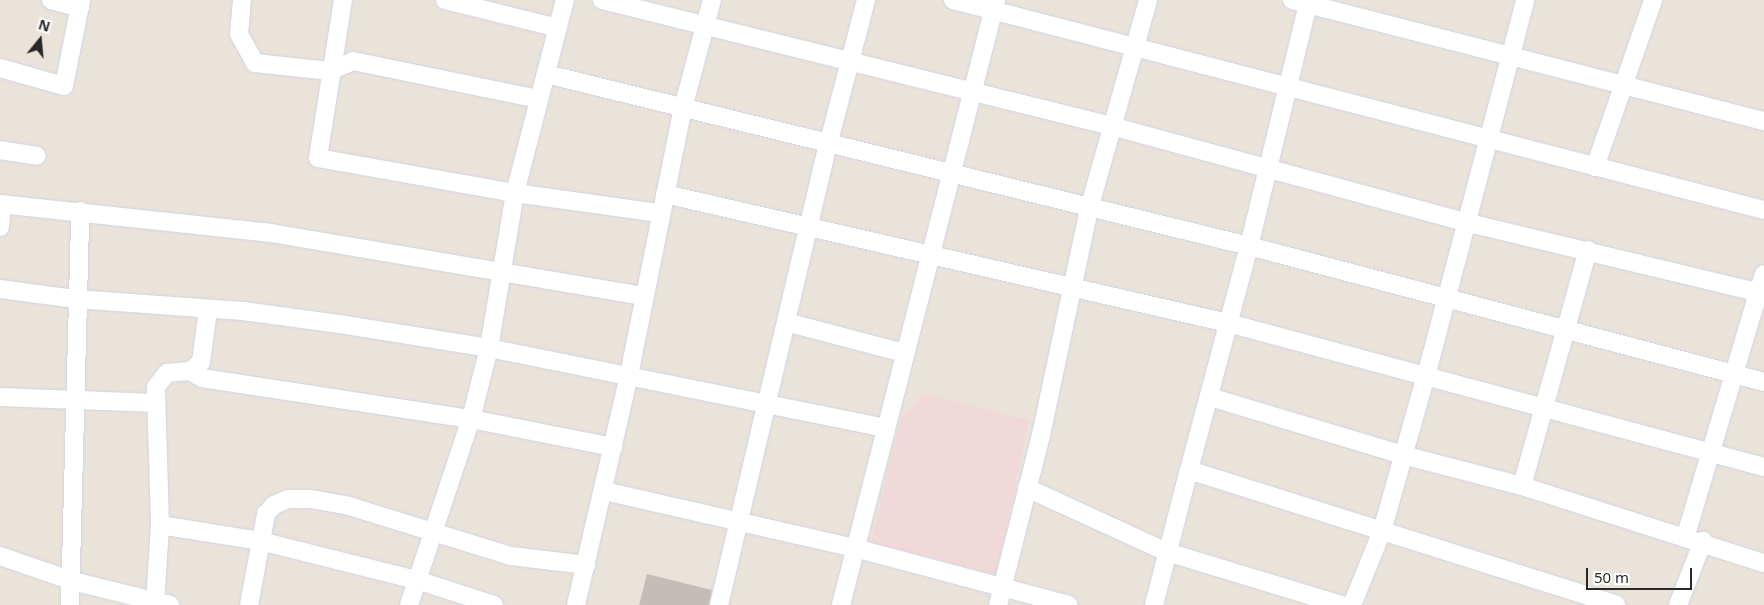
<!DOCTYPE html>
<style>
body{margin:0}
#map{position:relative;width:1764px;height:605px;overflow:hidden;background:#eae3da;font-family:"Noto Sans",sans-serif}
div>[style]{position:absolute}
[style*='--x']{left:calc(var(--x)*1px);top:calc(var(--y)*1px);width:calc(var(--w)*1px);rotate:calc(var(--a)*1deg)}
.medical>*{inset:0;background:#f1d8d9}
.building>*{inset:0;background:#c2bdb7}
.roads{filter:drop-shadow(0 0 1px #d0d3e1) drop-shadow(0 0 1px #d0d3e1)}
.minor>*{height:18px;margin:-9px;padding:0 9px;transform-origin:9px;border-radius:9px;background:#fff}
span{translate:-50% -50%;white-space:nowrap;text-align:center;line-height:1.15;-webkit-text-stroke:5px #fff;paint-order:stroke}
.north{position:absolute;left:15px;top:15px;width:50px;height:50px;-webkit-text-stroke:4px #fff;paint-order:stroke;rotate:17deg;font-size:14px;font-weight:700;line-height:20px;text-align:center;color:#282828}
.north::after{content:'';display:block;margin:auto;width:18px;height:22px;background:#282828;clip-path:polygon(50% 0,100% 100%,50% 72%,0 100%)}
.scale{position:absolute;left:1586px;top:568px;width:106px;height:22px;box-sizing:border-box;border:2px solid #282828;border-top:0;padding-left:6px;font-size:15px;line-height:18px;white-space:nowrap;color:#282828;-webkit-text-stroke:4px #fff;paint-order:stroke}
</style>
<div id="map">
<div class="medical">
<div style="clip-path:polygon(924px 393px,1029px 420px,996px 574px,871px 542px,901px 419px)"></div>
</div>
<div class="building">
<div style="clip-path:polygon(647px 574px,712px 590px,709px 605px,639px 605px)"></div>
</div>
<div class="roads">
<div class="minor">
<div style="--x:51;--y:0;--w:30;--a:15"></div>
<div style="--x:242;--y:0;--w:34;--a:95"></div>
<div style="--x:239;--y:34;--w:33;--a:61"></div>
<div style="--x:255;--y:63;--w:75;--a:6.1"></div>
<div style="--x:330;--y:71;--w:25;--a:-23"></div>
<div style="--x:353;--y:61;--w:189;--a:11.6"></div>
<div style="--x:343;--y:0;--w:160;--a:99"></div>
<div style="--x:318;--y:158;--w:200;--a:10.1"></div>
<div style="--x:515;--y:193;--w:146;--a:7.9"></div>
<div style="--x:445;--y:0;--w:116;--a:13.9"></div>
<div style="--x:602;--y:0;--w:528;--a:13.9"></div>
<div style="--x:1115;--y:127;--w:363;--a:15.2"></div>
<div style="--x:1465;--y:222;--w:308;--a:13.5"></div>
<div style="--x:953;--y:0;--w:838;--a:14.52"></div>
<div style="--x:1292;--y:0;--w:487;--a:14.4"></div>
<div style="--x:1309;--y:0;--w:253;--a:103.7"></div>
<div style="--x:1249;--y:246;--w:232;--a:105"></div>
<div style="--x:1189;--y:470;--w:448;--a:17.5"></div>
<div style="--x:0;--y:68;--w:66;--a:15.7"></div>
<div style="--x:64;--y:86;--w:88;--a:-78.8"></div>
<div style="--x:546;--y:74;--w:724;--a:13.75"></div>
<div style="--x:1249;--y:246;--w:533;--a:14.79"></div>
<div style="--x:0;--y:150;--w:37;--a:9"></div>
<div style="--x:1595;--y:167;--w:177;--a:-70.8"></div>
<div style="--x:665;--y:194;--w:578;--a:12.91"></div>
<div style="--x:1228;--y:323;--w:555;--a:15.04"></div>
<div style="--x:0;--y:204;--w:273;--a:6.1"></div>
<div style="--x:271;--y:233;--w:378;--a:9.6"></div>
<div style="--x:0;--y:227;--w:23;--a:-85"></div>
<div style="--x:0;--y:289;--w:77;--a:7.5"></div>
<div style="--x:76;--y:299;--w:167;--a:4.1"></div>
<div style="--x:243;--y:311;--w:104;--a:7.7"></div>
<div style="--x:346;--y:325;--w:145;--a:9.1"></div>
<div style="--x:489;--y:348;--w:404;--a:11.4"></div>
<div style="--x:786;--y:322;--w:122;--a:14.7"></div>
<div style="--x:190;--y:371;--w:14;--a:30"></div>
<div style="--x:202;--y:378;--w:272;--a:8.7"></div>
<div style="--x:471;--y:419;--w:145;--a:11.2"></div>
<div style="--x:0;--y:397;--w:156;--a:2.2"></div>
<div style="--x:1210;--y:397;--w:202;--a:16.7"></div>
<div style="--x:1403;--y:455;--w:123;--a:14.6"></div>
<div style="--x:1522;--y:486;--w:254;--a:17.7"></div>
<div style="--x:1522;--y:486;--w:245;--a:-74.4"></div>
<div style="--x:1027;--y:488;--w:154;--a:24.6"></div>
<div style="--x:1167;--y:552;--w:182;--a:16.9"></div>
<div style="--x:604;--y:491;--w:257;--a:12.8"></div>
<div style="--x:855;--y:548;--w:221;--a:14.9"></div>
<div style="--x:160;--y:525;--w:101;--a:9.1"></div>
<div style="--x:260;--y:541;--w:162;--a:14"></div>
<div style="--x:417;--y:580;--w:81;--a:18"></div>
<div style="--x:1686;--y:535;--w:272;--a:-73.4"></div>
<div style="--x:0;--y:556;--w:76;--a:19.1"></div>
<div style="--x:72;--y:581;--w:101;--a:13.8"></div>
<div style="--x:70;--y:605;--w:394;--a:-88.5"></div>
<div style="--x:155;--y:605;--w:80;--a:-86.4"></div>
<div style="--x:160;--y:525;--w:138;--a:-91.7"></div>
<div style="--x:156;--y:387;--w:18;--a:-52"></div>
<div style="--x:167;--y:373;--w:23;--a:-5"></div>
<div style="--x:190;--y:371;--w:14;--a:-39"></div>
<div style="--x:201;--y:362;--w:52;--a:-82.3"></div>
<div style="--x:249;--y:605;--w:93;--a:-79.4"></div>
<div style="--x:266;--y:514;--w:12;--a:-48"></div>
<div style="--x:274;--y:505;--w:15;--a:-23"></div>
<div style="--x:288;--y:499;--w:23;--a:0"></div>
<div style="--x:311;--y:499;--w:39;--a:10"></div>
<div style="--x:349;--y:506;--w:170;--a:17.2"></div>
<div style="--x:511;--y:556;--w:76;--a:6.8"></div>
<div style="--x:409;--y:605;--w:196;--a:-71.6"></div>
<div style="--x:471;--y:419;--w:73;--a:-75.8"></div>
<div style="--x:489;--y:348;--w:157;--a:-80.5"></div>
<div style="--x:515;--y:193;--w:199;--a:-75.5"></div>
<div style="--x:576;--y:605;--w:236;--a:-77"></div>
<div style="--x:629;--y:375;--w:272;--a:-78.6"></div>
<div style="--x:683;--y:108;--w:112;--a:-75"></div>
<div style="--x:719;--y:605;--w:473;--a:-76.7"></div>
<div style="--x:828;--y:145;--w:150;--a:-75.3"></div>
<div style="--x:841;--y:605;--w:625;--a:-75.63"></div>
<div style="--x:998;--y:605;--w:175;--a:-75.8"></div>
<div style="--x:1041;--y:435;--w:231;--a:-78"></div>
<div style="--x:1089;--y:209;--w:217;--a:-74.2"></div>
<div style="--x:1154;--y:605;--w:139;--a:-75.5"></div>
<div style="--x:1352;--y:605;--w:80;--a:-67.9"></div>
<div style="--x:1382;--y:531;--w:161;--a:-74.2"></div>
<div style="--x:1426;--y:376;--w:389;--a:-75.2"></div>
<div style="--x:1678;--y:605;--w:69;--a:-68.7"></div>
</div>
</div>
<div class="north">N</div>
<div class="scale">50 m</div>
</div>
